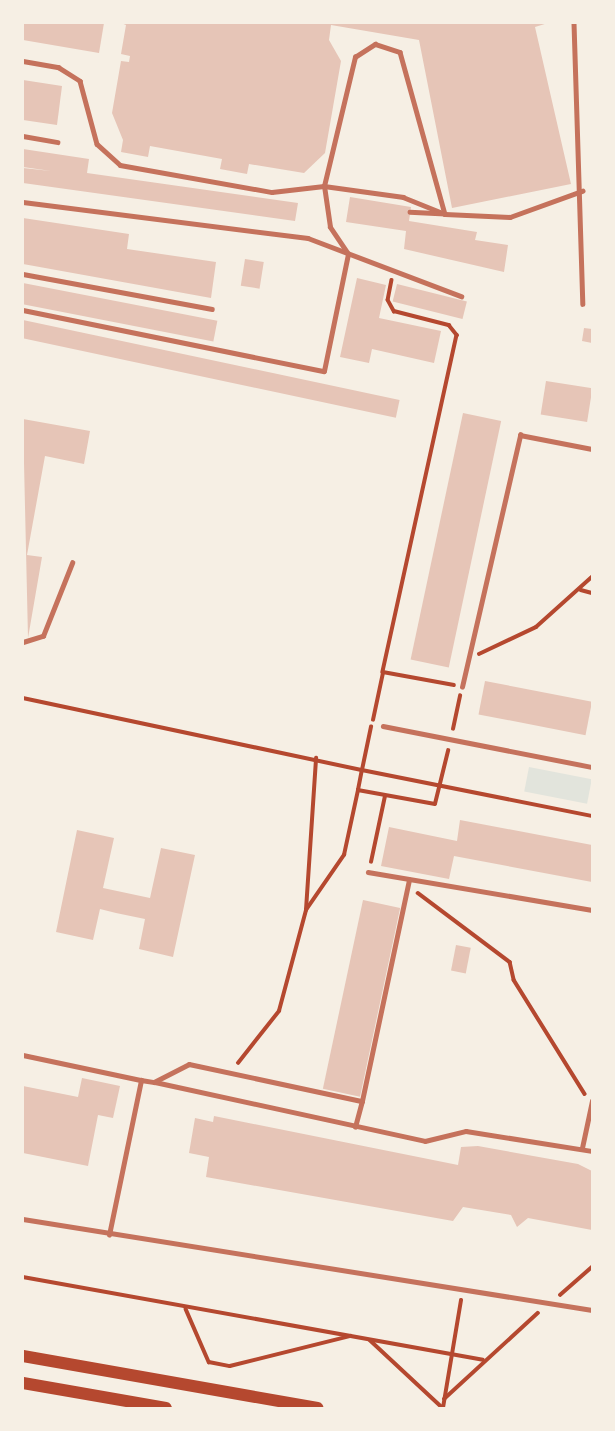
<!DOCTYPE html>
<style>
body{margin:0}
#map{position:relative;width:615px;height:1431px;overflow:hidden;background:#f6efe4;font-family:"PT Sans Narrow",sans-serif}
div>[style]{position:absolute}
[style*='--x']{left:calc(var(--x)*1px);top:calc(var(--y)*1px);width:calc(var(--w)*1px);rotate:calc(var(--a)*1deg)}
.green>*{inset:0;background:#e2e4dc;transform-origin:0 0}
.building>*{inset:0;background:#e6c5b7;transform-origin:0 0}
.path>*{height:3.5px;margin:-1.75px;padding:0 1.75px;transform-origin:1.75px;border-radius:1.75px;background:#b5482f}
.service>*{height:4.5px;margin:-2.25px;padding:0 2.25px;transform-origin:2.25px;border-radius:2.25px;background:#c5725c}
.secondary>*{height:12px;margin:-6px;padding:0 6px;transform-origin:6px;border-radius:6px;background:#b5482f}
span{translate:-50% -50%;white-space:nowrap;text-align:center;line-height:1.15;-webkit-text-stroke:6px #f6efe4;paint-order:stroke}
.frame{position:absolute;inset:0;border:24px solid #f6efe4;pointer-events:none}
</style>
<div id="map">
<div class="green">
<div style="left:529px;top:767px;width:64px;height:25px;rotate:11deg"></div>
</div>
<div class="building">
<div style="clip-path:polygon(23px 23px,104px 23px,99px 53px,23px 40px)"></div>
<div style="clip-path:polygon(121px 23px,548px 23px,535px 27px,571px 184px,452px 208px,419px 40px,331px 25px,329px 40px,341px 61px,325px 153px,304px 173px,249px 164px,247px 174px,220px 169px,222px 159px,150px 146px,148px 157px,121px 152px,123px 140px,112px 113px,121px 61px,129px 62px,130px 56px,121px 54px,126px 25px)"></div>
<div style="clip-path:polygon(23px 80px,62px 86px,57px 125px,23px 120px)"></div>
<div style="clip-path:polygon(23px 149px,89px 159px,87px 173px,298px 203px,295px 221px,23px 183px,23px 168px,51px 171px,23px 167px)"></div>
<div style="clip-path:polygon(350px 197px,411px 207px,409px 221px,477px 232px,475px 240px,508px 245px,504px 272px,404px 249px,406px 231px,346px 222px)"></div>
<div style="clip-path:polygon(23px 218px,129px 234px,127px 249px,216px 262px,211px 298px,23px 264px)"></div>
<div style="left:245px;top:259px;width:19px;height:27px;rotate:9deg"></div>
<div style="clip-path:polygon(357px 278px,386px 285px,379px 318px,441px 331px,434px 363px,372px 349px,369px 363px,340px 357px)"></div>
<div style="left:23px;top:283px;width:198px;height:21px;rotate:11deg"></div>
<div style="left:397px;top:284px;width:72px;height:18px;rotate:14deg"></div>
<div style="left:23px;top:320px;width:385px;height:18px;rotate:12deg"></div>
<div style="clip-path:polygon(584px 328px,592px 329px,592px 343px,582px 341px)"></div>
<div style="left:546px;top:381px;width:47px;height:34px;rotate:9deg"></div>
<div style="left:463px;top:413px;width:39px;height:252px;rotate:12deg"></div>
<div style="clip-path:polygon(23px 419px,90px 431px,84px 464px,45px 456px,27px 555px,42px 557px,28px 638px)"></div>
<div style="left:485px;top:681px;width:109px;height:34px;rotate:11deg"></div>
<div style="clip-path:polygon(460px 820px,592px 845px,592px 882px,454px 856px,449px 879px,381px 866px,389px 827px,457px 841px)"></div>
<div style="clip-path:polygon(77px 830px,114px 838px,103px 888px,150px 898px,161px 848px,195px 855px,173px 957px,139px 949px,145px 919px,116px 913px,100px 909px,93px 940px,56px 932px)"></div>
<div style="left:363px;top:900px;width:38px;height:193px;rotate:12deg"></div>
<div style="left:456px;top:945px;width:15px;height:26px;rotate:11deg"></div>
<div style="clip-path:polygon(82px 1078px,120px 1086px,113px 1118px,98px 1115px,88px 1166px,23px 1153px,23px 1086px,78px 1097px)"></div>
<div style="clip-path:polygon(214px 1116px,458px 1165px,461px 1147px,478px 1146px,578px 1164px,592px 1171px,592px 1230px,528px 1218px,517px 1227px,511px 1215px,463px 1207px,453px 1221px,206px 1177px,209px 1157px,189px 1153px,195px 1118px,213px 1122px)"></div>
</div>
<div class="path">
<div style="--x:392;--y:280;--w:20;--a:101"></div>
<div style="--x:388;--y:300;--w:13;--a:61"></div>
<div style="--x:394;--y:311;--w:57;--a:14.3"></div>
<div style="--x:449;--y:325;--w:13;--a:51"></div>
<div style="--x:457;--y:335;--w:345;--a:102.4"></div>
<div style="--x:383;--y:672;--w:72;--a:10.4"></div>
<div style="--x:581;--y:590;--w:11;--a:15"></div>
<div style="--x:479;--y:654;--w:63;--a:-25.3"></div>
<div style="--x:536;--y:627;--w:75;--a:-41.8"></div>
<div style="--x:23;--y:698;--w:347;--a:12"></div>
<div style="--x:362;--y:770;--w:44;--a:-78.2"></div>
<div style="--x:373;--y:720;--w:48;--a:-78"></div>
<div style="--x:453;--y:729;--w:34;--a:-78"></div>
<div style="--x:358;--y:790;--w:20;--a:-79"></div>
<div style="--x:362;--y:770;--w:235;--a:11.3"></div>
<div style="--x:371;--y:862;--w:67;--a:-78"></div>
<div style="--x:418;--y:893;--w:115;--a:36.9"></div>
<div style="--x:510;--y:962;--w:18;--a:77"></div>
<div style="--x:514;--y:980;--w:134;--a:58.1"></div>
<div style="--x:306;--y:910;--w:67;--a:-55.4"></div>
<div style="--x:344;--y:855;--w:66;--a:-77.8"></div>
<div style="--x:358;--y:790;--w:78;--a:10.3"></div>
<div style="--x:435;--y:804;--w:55;--a:-76.2"></div>
<div style="--x:238;--y:1063;--w:66;--a:-51.7"></div>
<div style="--x:279;--y:1011;--w:105;--a:-75"></div>
<div style="--x:306;--y:910;--w:152;--a:-86.2"></div>
<div style="--x:23;--y:1277;--w:467;--a:10.2"></div>
<div style="--x:560;--y:1295;--w:43;--a:-41.2"></div>
<div style="--x:186;--y:1309;--w:58;--a:66.5"></div>
<div style="--x:209;--y:1362;--w:21;--a:11"></div>
<div style="--x:230;--y:1366;--w:124;--a:-14"></div>
<div style="--x:370;--y:1340;--w:100;--a:43"></div>
<div style="--x:444;--y:1399;--w:127;--a:-42.5"></div>
<div style="--x:443;--y:1408;--w:109;--a:-80.5"></div>
</div>
<div class="service">
<div style="--x:574;--y:23;--w:281;--a:88.2"></div>
<div style="--x:23;--y:61;--w:36;--a:10"></div>
<div style="--x:58;--y:67;--w:26;--a:32"></div>
<div style="--x:80;--y:81;--w:65;--a:74.9"></div>
<div style="--x:97;--y:144;--w:31;--a:42"></div>
<div style="--x:120;--y:165;--w:154;--a:10.1"></div>
<div style="--x:272;--y:192;--w:52;--a:-6.6"></div>
<div style="--x:324;--y:186;--w:80;--a:7.9"></div>
<div style="--x:403;--y:197;--w:45;--a:22"></div>
<div style="--x:445;--y:214;--w:65;--a:2.6"></div>
<div style="--x:510;--y:217;--w:77;--a:-19.9"></div>
<div style="--x:23;--y:136;--w:35;--a:10"></div>
<div style="--x:23;--y:202;--w:287;--a:7.2"></div>
<div style="--x:308;--y:238;--w:164;--a:20.8"></div>
<div style="--x:23;--y:274;--w:192;--a:10.5"></div>
<div style="--x:23;--y:310;--w:307;--a:11.5"></div>
<div style="--x:324;--y:371;--w:119;--a:-78.4"></div>
<div style="--x:348;--y:254;--w:32;--a:-124"></div>
<div style="--x:330;--y:227;--w:41;--a:-98.3"></div>
<div style="--x:324;--y:186;--w:133;--a:-76.5"></div>
<div style="--x:355;--y:57;--w:24;--a:-33"></div>
<div style="--x:375;--y:44;--w:26;--a:18"></div>
<div style="--x:400;--y:52;--w:168;--a:74.5"></div>
<div style="--x:445;--y:214;--w:35;--a:-177"></div>
<div style="--x:23;--y:642;--w:21;--a:-17"></div>
<div style="--x:43;--y:636;--w:79;--a:-68.3"></div>
<div style="--x:462;--y:687;--w:259;--a:-77"></div>
<div style="--x:520;--y:435;--w:73;--a:11"></div>
<div style="--x:383;--y:726;--w:213;--a:11.1"></div>
<div style="--x:368;--y:872;--w:227;--a:9.6"></div>
<div style="--x:23;--y:1055;--w:121;--a:12"></div>
<div style="--x:155;--y:1082;--w:276;--a:12.3"></div>
<div style="--x:425;--y:1141;--w:42;--a:-13.7"></div>
<div style="--x:466;--y:1131;--w:128;--a:9"></div>
<div style="--x:355;--y:1127;--w:27;--a:-75"></div>
<div style="--x:582;--y:1148;--w:48;--a:-78"></div>
<div style="--x:23;--y:1219;--w:576;--a:9.09"></div>
<div style="--x:109;--y:1235;--w:158;--a:-78.3"></div>
<div style="--x:141;--y:1080;--w:13;--a:9"></div>
<div style="--x:154;--y:1082;--w:39;--a:-27"></div>
<div style="--x:189;--y:1064;--w:177;--a:12.1"></div>
<div style="--x:362;--y:1101;--w:226;--a:-78"></div>
</div>
<div class="secondary">
<div style="--x:23;--y:1356;--w:299;--a:10"></div>
<div style="--x:23;--y:1383;--w:145;--a:9.9"></div>
</div>
<div class="frame"></div>
</div>
